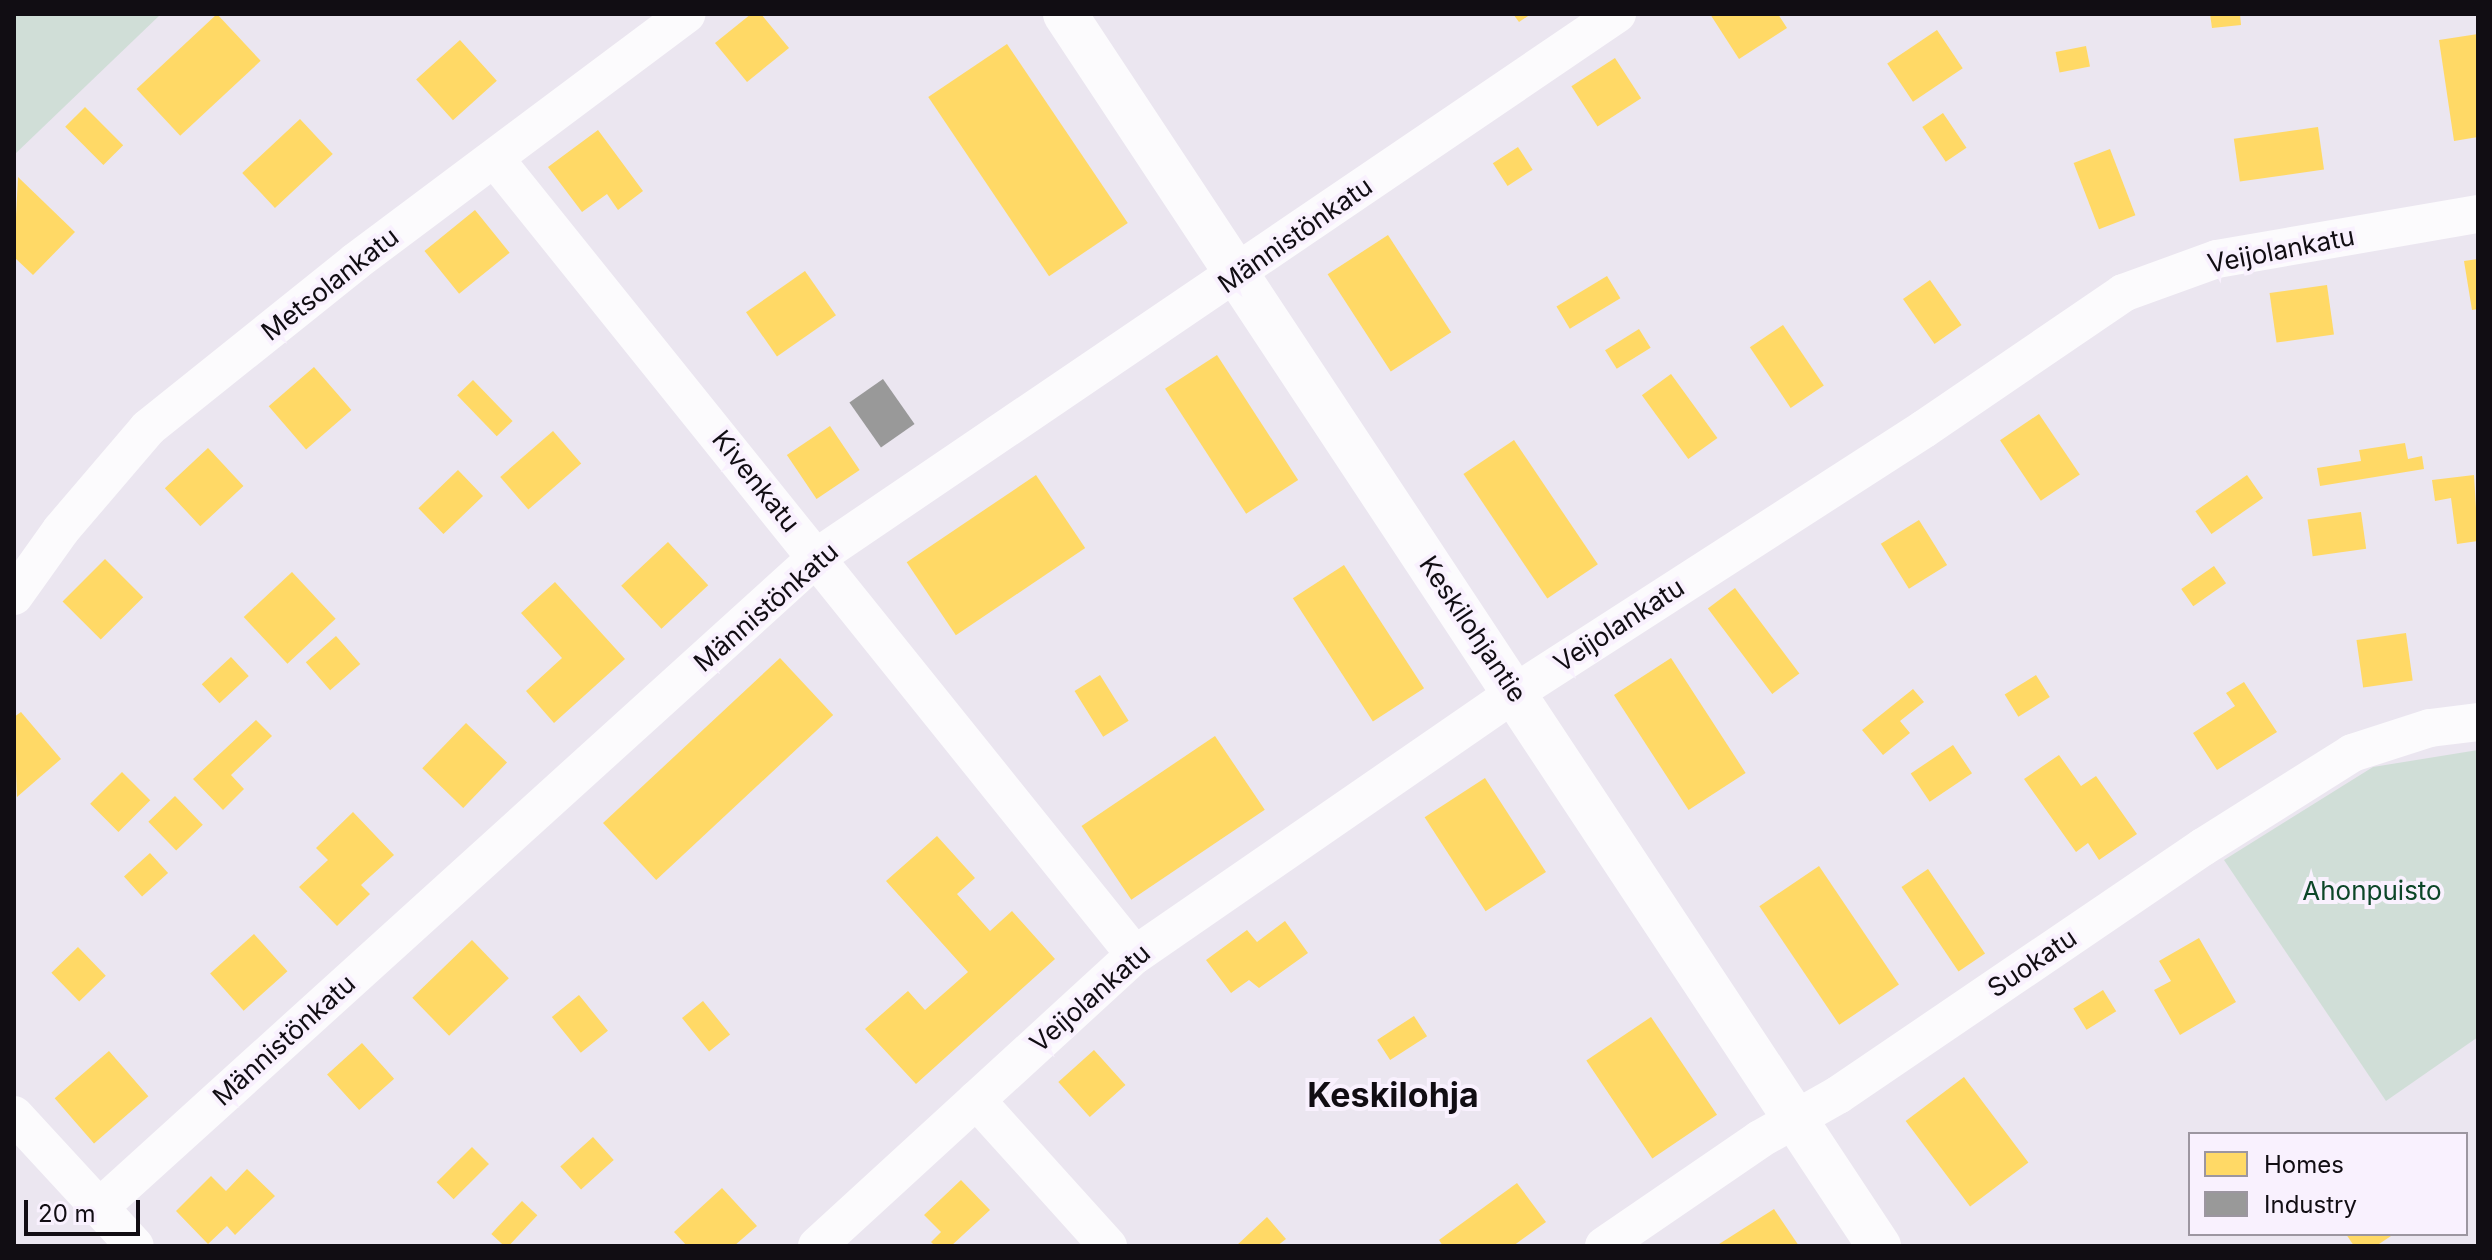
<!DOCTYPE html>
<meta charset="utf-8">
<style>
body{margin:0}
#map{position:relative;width:2492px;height:1260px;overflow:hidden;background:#ebe6f0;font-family:Inter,sans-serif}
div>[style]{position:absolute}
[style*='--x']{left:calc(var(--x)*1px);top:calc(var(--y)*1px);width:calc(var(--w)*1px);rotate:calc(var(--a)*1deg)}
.green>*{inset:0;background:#d0ded7}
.homes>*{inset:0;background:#ffd966;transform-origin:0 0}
.industry>*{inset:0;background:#999;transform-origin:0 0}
.minor>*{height:38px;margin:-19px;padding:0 19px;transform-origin:19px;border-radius:19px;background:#fcfbfd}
.tertiary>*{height:44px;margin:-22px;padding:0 22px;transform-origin:22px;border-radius:22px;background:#fcfbfd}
span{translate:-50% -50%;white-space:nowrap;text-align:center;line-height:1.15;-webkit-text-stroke:8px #f9f1fe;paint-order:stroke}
.street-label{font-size:26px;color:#110d13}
.park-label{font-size:26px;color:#0c4628}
.district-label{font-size:34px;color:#110d13;font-weight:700}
.frame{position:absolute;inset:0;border:16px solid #110d13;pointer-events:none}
.legend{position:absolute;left:2188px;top:1132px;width:280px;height:104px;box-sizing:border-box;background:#f9f1fe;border:2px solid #9c96a0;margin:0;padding:10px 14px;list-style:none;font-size:24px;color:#110d13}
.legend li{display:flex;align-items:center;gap:16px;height:40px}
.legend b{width:40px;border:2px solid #9c96a0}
.scale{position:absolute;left:24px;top:1200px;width:116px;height:36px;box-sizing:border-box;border:4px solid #110d13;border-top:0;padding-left:10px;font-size:24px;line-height:28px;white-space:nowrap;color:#110d13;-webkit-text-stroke:6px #f9f1fe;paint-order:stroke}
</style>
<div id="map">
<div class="green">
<div style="clip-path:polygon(14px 14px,161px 14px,14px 155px)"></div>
<div style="clip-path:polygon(2478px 750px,2478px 1037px,2386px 1101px,2224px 860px,2373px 767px)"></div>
</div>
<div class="homes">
<div style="left:217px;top:14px;width:64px;height:110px;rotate:47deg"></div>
<div style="clip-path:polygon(751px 14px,761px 14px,789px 48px,747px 82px,715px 43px)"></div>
<div style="clip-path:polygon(1513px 14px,1531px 14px,1519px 22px)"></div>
<div style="clip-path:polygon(1710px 14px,1778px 14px,1787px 28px,1739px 59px)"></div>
<div style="clip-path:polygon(2210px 14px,2240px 14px,2241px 25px,2212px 28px)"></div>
<div style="left:1937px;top:30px;width:46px;height:60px;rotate:56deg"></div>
<div style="clip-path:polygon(2478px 34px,2478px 137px,2454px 141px,2439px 40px)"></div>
<div style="left:460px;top:40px;width:55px;height:59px;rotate:48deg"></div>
<div style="left:1007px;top:44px;width:216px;height:95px;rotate:56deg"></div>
<div style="left:2086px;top:46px;width:21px;height:31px;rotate:79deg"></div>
<div style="left:1615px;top:58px;width:48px;height:52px;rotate:57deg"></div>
<div style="left:85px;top:107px;width:54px;height:28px;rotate:45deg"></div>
<div style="left:1943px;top:113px;width:42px;height:25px;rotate:56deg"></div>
<div style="left:300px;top:119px;width:48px;height:79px;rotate:47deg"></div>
<div style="left:2318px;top:127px;width:43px;height:85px;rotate:82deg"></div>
<div style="clip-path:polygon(598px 130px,643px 191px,618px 210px,607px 194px,582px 212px,548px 167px)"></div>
<div style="left:1518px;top:147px;width:27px;height:30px;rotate:57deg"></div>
<div style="left:2110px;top:149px;width:71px;height:39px;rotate:69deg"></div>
<div style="clip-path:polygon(18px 177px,75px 232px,33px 275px,14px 257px)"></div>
<div style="left:475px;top:210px;width:55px;height:65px;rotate:51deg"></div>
<div style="left:1388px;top:235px;width:116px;height:72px;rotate:57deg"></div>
<div style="clip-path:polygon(2478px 259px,2478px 309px,2472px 310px,2464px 261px)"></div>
<div style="left:805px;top:271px;width:54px;height:72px;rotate:55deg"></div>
<div style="left:1607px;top:276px;width:26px;height:59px;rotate:59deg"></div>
<div style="left:1930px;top:280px;width:55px;height:33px;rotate:55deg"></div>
<div style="left:2327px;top:285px;width:50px;height:58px;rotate:82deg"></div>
<div style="left:1783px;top:325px;width:73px;height:40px;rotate:56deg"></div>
<div style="left:1639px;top:329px;width:22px;height:40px;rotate:58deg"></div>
<div style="left:1217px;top:355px;width:149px;height:62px;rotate:57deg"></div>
<div style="left:314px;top:367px;width:57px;height:60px;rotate:49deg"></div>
<div style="left:1671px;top:374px;width:79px;height:36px;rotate:54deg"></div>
<div style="left:473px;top:380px;width:57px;height:22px;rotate:46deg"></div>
<div style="left:2039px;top:414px;width:73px;height:47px;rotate:56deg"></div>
<div style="left:830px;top:426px;width:53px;height:52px;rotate:56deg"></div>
<div style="left:553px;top:431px;width:43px;height:70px;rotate:49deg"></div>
<div style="left:1514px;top:440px;width:150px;height:61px;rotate:56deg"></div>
<div style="clip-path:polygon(2405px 443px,2408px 459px,2422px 456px,2424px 469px,2320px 486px,2317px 468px,2361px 461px,2359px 450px)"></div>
<div style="left:208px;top:448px;width:52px;height:59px;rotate:47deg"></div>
<div style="left:458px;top:470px;width:36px;height:55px;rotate:46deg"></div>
<div style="left:1036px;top:475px;width:88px;height:156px;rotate:56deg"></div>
<div style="left:2247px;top:475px;width:28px;height:63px;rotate:55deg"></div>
<div style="clip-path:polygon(2474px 475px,2478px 541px,2457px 544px,2451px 498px,2435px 501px,2432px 480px)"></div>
<div style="left:2361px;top:512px;width:37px;height:54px;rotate:82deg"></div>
<div style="left:1919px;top:520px;width:53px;height:45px;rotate:58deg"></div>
<div style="left:668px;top:542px;width:59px;height:64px;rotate:47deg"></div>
<div style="left:105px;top:559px;width:54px;height:60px;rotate:45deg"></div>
<div style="left:1344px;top:565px;width:147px;height:61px;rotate:57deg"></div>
<div style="left:2214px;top:566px;width:21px;height:40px;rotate:55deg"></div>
<div style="left:292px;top:572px;width:64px;height:66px;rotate:47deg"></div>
<div style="clip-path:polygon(555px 582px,625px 659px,554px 723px,526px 691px,562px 658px,521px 613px)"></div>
<div style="left:1735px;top:588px;width:107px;height:34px;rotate:53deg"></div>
<div style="left:2406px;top:633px;width:48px;height:50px;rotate:82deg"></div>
<div style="left:336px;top:636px;width:37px;height:40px;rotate:49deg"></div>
<div style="left:231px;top:657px;width:26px;height:40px;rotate:47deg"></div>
<div style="left:780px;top:658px;width:78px;height:242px;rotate:47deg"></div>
<div style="left:1671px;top:658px;width:137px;height:68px;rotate:57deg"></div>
<div style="left:1100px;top:675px;width:54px;height:30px;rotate:58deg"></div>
<div style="left:2036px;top:675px;width:26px;height:37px;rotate:58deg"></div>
<div style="clip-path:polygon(2244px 682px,2277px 732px,2217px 770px,2193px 733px,2235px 706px,2226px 693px)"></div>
<div style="clip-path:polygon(1913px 689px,1924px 702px,1900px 721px,1910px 733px,1883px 755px,1862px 730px)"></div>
<div style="clip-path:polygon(21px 712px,61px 759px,17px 797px,14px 717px)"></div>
<div style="clip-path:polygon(256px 720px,272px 736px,231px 775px,244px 789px,223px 810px,193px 779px)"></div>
<div style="left:466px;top:723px;width:57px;height:63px;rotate:44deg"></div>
<div style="left:1215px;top:736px;width:89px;height:161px;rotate:56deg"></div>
<div style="left:1953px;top:745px;width:34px;height:51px;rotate:56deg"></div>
<div style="clip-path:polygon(2059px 755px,2081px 786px,2096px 776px,2137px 834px,2099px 860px,2088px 843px,2076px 852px,2024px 779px)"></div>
<div style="left:122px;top:772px;width:40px;height:45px;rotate:45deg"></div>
<div style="left:1485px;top:778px;width:112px;height:72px;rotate:57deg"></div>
<div style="left:175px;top:796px;width:40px;height:37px;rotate:46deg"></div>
<div style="clip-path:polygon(353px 812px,394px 855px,361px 885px,370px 894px,337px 926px,299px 887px,328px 860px,316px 848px)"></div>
<div style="clip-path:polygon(937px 836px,975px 878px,957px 894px,990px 931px,1012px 911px,1055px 959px,916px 1084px,865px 1029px,908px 991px,925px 1010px,968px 972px,886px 881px)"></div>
<div style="left:150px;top:853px;width:27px;height:35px;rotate:48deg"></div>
<div style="left:1819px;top:866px;width:143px;height:72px;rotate:56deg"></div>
<div style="left:1928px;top:869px;width:102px;height:32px;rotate:56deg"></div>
<div style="clip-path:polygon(1285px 921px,1308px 953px,1259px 988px,1249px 980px,1231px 993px,1206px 960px,1247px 930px,1257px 942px)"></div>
<div style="left:254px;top:934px;width:50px;height:59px;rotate:48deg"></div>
<div style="clip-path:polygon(2199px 938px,2236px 1002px,2180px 1035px,2154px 990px,2171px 981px,2159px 961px)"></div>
<div style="left:472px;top:940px;width:53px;height:83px;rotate:46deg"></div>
<div style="left:78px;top:947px;width:40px;height:37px;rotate:46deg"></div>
<div style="left:2103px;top:990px;width:25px;height:35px;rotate:58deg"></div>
<div style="left:579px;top:995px;width:46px;height:35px;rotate:51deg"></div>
<div style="left:703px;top:1001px;width:43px;height:27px;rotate:51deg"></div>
<div style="left:1414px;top:1016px;width:24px;height:44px;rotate:57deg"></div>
<div style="left:1651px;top:1017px;width:118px;height:78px;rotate:56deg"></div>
<div style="left:362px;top:1043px;width:48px;height:47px;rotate:48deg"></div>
<div style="left:1094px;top:1050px;width:47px;height:48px;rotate:48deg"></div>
<div style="left:109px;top:1051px;width:60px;height:72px;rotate:49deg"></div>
<div style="left:1964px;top:1077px;width:107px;height:73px;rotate:53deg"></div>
<div style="left:593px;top:1137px;width:31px;height:44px;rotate:48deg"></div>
<div style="left:472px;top:1147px;width:24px;height:50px;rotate:45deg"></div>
<div style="clip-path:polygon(247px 1169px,275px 1196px,235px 1235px,227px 1226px,208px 1244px,176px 1211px,211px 1176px,226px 1191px)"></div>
<div style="clip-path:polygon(961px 1180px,990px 1210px,951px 1246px,935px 1246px,931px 1242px,941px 1232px,924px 1215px)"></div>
<div style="clip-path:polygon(1517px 1183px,1546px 1222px,1513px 1246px,1443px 1246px,1439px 1240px)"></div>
<div style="clip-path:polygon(722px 1188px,757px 1226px,734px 1246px,687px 1246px,674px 1232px)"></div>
<div style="left:522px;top:1201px;width:21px;height:45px;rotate:43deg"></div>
<div style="clip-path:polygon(1774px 1209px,1799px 1246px,1716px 1246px)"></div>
<div style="clip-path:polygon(1267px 1217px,1286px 1239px,1277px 1246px,1236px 1246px)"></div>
<div style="clip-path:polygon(2346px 1234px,2394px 1234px,2376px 1246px,2354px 1246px)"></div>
</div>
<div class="industry">
<div style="left:883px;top:379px;width:55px;height:41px;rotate:55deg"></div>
</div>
<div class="minor">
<div style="--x:495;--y:159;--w:1021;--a:51.2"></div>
<div style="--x:14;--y:596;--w:81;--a:-54.5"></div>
<div style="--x:61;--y:530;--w:134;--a:-49.5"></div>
<div style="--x:148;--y:428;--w:265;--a:-38.7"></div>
<div style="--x:355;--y:262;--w:414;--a:-36.8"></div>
<div style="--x:976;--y:1100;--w:197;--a:47.9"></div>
<div style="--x:14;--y:1115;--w:178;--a:47.3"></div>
<div style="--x:101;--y:1206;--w:966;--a:-42.19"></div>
<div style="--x:817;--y:557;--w:967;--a:-34.17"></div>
<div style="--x:817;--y:1246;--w:431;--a:-42.5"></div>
<div style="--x:1135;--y:955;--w:463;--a:-34.6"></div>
<div style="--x:1516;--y:692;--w:485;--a:-32.8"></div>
<div style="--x:1924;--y:429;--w:241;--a:-34.3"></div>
<div style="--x:2123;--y:293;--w:100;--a:-19.9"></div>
<div style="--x:2217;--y:259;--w:265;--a:-9.8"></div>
<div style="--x:1604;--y:1246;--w:189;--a:-34.4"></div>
<div style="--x:1760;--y:1139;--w:90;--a:-29.4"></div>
<div style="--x:1838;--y:1095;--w:441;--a:-34.2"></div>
<div style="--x:2203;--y:847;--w:176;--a:-32.2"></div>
<div style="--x:2352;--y:753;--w:82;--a:-17.8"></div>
<div style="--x:2430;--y:728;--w:48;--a:-7.1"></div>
</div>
<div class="tertiary">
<div style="--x:1065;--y:14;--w:1477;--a:56.55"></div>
</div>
<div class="street-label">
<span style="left:1295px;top:235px;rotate:-35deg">Männistönkatu</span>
<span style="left:2281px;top:250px;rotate:-11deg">Veijolankatu</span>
<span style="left:330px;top:284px;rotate:-38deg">Metsolankatu</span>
<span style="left:756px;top:481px;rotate:51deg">Kivenkatu</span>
<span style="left:766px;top:607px;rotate:-41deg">Männistönkatu</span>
<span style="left:1619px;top:625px;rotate:-33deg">Veijolankatu</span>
<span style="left:1473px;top:629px;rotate:56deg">Keskilohjantie</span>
<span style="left:2032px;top:963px;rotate:-34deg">Suokatu</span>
<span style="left:1090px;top:998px;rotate:-41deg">Veijolankatu</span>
<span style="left:284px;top:1040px;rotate:-42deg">Männistönkatu</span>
</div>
<div class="park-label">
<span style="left:2372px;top:891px">Ahonpuisto</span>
</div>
<div class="district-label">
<span style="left:1393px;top:1095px">Keskilohja</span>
</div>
<div class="frame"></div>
<ul class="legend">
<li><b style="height:22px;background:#ffd966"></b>Homes</li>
<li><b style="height:22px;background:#999"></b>Industry</li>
</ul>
<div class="scale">20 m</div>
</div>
